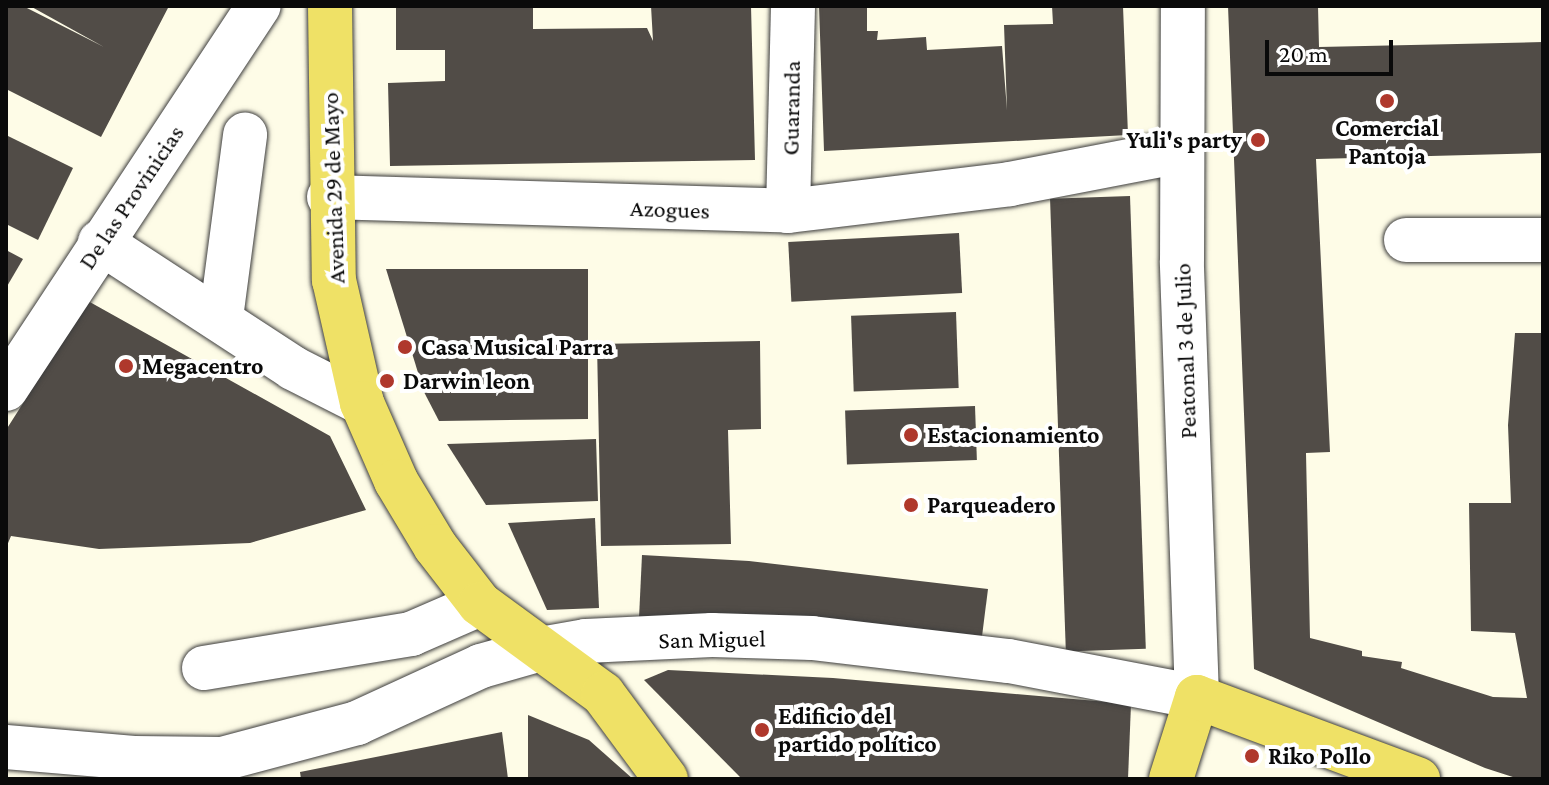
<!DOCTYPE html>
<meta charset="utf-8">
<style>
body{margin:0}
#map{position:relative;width:1549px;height:785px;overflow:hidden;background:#fefce7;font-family:"Crimson Pro",serif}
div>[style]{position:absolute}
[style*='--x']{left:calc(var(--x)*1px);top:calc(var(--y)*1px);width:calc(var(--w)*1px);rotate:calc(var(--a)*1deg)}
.building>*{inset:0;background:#514c47;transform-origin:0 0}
.roads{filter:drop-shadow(0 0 2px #3d3d3d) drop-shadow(0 0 2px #3d3d3d)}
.minor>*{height:44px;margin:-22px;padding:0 22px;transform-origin:22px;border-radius:22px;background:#fff}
.major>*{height:44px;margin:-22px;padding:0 22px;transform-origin:22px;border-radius:22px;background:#efe166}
.dots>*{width:22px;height:22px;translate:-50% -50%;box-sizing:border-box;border:4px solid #fff;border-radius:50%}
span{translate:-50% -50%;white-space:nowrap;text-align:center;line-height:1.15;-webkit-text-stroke:8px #fff;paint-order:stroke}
.street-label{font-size:24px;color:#0a0a0a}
.poi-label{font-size:24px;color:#0a0a0a;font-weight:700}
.right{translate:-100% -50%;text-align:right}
.left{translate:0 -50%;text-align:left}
.frame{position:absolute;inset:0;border:8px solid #0a0a0a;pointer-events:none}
.scale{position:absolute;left:1265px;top:40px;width:128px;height:36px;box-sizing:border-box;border:4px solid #0a0a0a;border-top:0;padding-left:10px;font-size:24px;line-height:28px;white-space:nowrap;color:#0a0a0a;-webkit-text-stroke:6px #fff;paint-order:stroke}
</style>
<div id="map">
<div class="building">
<div style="clip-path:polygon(6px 6px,23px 6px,104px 47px,30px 6px,169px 6px,101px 137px,6px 89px)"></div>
<div style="clip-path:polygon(396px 6px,533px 6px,533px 29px,647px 28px,653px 41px,651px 6px,751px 6px,755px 160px,390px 166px,388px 83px,445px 81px,445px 50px,396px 50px)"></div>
<div style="clip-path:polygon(819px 6px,867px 6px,867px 31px,878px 31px,877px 40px,926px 37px,927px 50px,1002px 46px,1007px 110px,1004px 25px,1053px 24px,1052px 6px,1123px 6px,1128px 135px,824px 151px)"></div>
<div style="clip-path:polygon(1228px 6px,1318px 6px,1319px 47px,1543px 42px,1543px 153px,1316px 159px,1330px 452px,1306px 453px,1310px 638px,1362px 651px,1362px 656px,1402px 662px,1401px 668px,1493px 697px,1527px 698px,1515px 633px,1471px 631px,1469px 503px,1511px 503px,1508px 425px,1515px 333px,1543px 333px,1543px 779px,1519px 779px,1485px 768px,1254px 669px)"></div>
<div style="clip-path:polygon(6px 135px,73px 168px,38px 240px,6px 224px)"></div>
<div style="left:1130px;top:196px;width:453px;height:80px;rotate:88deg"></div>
<div style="left:959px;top:233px;width:60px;height:171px;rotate:87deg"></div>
<div style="clip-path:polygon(6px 250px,23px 259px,6px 288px)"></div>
<div style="clip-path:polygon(386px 269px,588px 269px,588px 419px,439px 421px,424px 392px)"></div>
<div style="clip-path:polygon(88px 301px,330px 436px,366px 510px,250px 543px,99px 549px,11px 536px,6px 548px,6px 430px)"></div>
<div style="left:956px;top:312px;width:76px;height:105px;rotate:88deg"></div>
<div style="clip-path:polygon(760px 341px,761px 429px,728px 430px,731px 544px,601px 546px,597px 344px)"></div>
<div style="left:975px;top:406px;width:54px;height:130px;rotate:88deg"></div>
<div style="clip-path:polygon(596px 439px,598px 501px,486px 505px,447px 444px)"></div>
<div style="clip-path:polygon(595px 518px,599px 608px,547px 610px,508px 523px)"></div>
<div style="clip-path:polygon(642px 555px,749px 561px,988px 589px,980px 652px,639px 618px)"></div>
<div style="clip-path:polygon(668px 670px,833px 678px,1131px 704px,1128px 779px,742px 779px,644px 680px)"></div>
<div style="clip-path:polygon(528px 715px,589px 740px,633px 779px,528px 779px)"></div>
<div style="clip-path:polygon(502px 732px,508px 779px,301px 779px,300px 772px)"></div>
</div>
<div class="roads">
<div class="minor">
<div style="--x:329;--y:197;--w:459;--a:1.7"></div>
<div style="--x:788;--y:211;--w:224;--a:-6.9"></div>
<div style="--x:1010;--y:184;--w:174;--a:-10.9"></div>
<div style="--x:788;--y:211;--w:205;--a:-88.6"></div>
<div style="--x:1406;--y:240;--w:137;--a:0"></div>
<div style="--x:100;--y:242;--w:230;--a:33.1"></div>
<div style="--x:293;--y:368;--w:77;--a:26.9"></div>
<div style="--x:221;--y:318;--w:185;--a:-82.5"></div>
<div style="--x:6;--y:389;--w:459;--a:-56.6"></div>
<div style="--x:204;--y:668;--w:210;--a:-9.3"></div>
<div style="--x:411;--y:634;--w:75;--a:-23.5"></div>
<div style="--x:6;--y:747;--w:128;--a:4.9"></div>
<div style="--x:134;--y:758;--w:88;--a:0.7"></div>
<div style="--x:222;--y:759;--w:140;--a:-14.9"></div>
<div style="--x:357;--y:723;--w:136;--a:-24.7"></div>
<div style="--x:481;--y:666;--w:62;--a:-15.8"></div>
<div style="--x:541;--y:649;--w:46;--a:-10.1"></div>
<div style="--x:586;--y:641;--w:126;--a:-2.7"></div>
<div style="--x:712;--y:635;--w:100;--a:1.7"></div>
<div style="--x:812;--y:638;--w:198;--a:6.7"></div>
<div style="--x:1009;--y:661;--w:191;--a:10.8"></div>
<div style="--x:1197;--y:697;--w:436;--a:-92"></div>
<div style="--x:1182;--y:261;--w:255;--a:-89.8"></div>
</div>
<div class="major">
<div style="--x:330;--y:6;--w:274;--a:89.2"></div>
<div style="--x:334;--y:280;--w:126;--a:77.2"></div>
<div style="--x:362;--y:403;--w:85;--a:66.4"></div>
<div style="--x:396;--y:481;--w:76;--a:59"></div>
<div style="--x:435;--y:546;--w:73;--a:52.2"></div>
<div style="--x:480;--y:604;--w:152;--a:36.2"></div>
<div style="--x:603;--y:694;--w:106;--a:53.5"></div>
<div style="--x:1171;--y:779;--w:86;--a:-72.4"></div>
<div style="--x:1197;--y:697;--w:236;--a:20.4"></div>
</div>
</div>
<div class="dots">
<div style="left:1387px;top:101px;background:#af382c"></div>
<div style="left:1258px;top:140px;background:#af382c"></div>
<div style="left:405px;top:347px;background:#af382c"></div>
<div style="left:126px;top:366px;background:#af382c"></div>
<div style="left:387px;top:381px;background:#af382c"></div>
<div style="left:911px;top:435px;background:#af382c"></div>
<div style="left:911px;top:505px;background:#af382c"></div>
<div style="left:762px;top:730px;background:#af382c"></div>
<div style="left:1252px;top:756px;background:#af382c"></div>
</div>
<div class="street-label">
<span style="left:791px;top:108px;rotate:-89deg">Guaranda</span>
<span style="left:333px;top:188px;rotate:-92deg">Avenida 29 de Mayo</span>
<span style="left:131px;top:197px;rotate:-56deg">De las Provinicias</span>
<span style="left:670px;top:209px;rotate:2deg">Azogues</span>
<span style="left:1185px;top:351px;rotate:-92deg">Peatonal 3 de Julio</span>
<span style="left:712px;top:639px;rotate:-1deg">San Miguel</span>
</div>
<div class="poi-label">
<span style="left:1387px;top:142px">Comercial<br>Pantoja</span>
<span class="right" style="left:1242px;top:140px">Yuli's party</span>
<span class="left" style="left:421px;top:347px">Casa Musical Parra</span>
<span class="left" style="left:142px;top:366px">Megacentro</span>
<span class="left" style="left:403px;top:381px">Darwin leon</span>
<span class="left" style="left:927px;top:435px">Estacionamiento</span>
<span class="left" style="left:927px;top:505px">Parqueadero</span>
<span class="left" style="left:778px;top:730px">Edificio del<br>partido político</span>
<span class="left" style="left:1268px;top:756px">Riko Pollo</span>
</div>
<div class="frame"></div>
<div class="scale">20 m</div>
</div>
